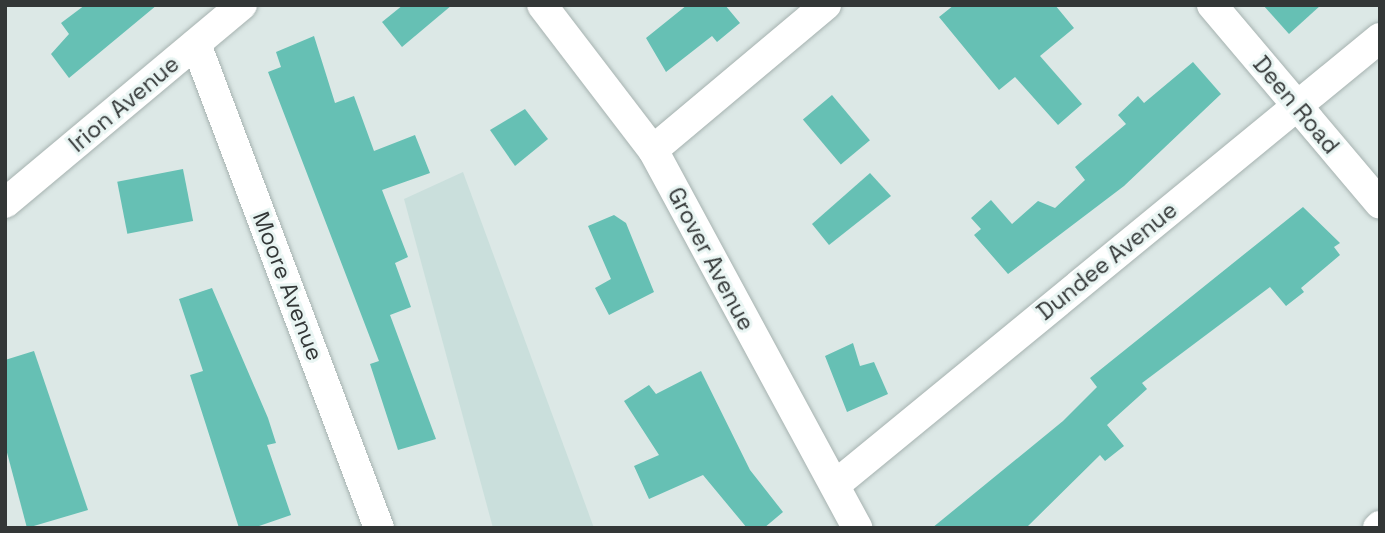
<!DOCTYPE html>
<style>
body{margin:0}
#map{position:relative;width:1385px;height:533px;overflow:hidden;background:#dce8e6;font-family:"Space Grotesk",sans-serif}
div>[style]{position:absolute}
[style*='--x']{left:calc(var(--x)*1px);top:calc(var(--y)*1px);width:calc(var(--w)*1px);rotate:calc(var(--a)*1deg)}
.built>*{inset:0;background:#cadfdc}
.building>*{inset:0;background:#66c0b4;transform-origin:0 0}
.roads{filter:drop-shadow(0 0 2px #a6b2b0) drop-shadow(0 0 2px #a6b2b0)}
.minor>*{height:30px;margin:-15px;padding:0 15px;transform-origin:15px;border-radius:15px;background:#fff}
span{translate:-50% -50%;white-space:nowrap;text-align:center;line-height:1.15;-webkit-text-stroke:6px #e9f5f3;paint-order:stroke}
.street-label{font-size:23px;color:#333737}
.frame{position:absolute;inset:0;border:7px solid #333737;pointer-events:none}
</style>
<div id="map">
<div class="built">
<div style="clip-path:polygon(463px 172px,594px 528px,493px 528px,404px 199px)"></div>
</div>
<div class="building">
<div style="clip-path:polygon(85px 5px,157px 5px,69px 78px,51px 54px,69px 34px,61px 23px)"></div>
<div style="clip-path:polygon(403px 5px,452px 5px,402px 47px,382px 22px)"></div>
<div style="clip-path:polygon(687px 5px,725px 5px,740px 23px,717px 42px,712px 36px,666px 72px,646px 38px)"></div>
<div style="clip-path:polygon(954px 5px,1055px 5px,1074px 28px,1040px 56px,1082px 104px,1058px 125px,1015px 77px,999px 90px,939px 17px)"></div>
<div style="clip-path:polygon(1263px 5px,1321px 5px,1289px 34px)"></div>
<div style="clip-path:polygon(314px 36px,335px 103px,354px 96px,374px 151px,415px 135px,430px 173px,382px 190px,408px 257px,395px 263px,411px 307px,390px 315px,436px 439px,398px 450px,370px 364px,379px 361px,268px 72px,281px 67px,276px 52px)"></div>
<div style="clip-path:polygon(1193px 62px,1221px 94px,1124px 186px,1008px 274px,974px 235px,981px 229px,971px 218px,991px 200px,1012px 224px,1038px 201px,1055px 208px,1085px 180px,1075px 167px,1126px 124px,1118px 115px,1138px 96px,1144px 103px)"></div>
<div style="left:832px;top:95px;width:59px;height:38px;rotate:50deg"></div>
<div style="clip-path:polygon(525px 109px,548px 139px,515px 166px,490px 130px)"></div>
<div style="left:183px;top:169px;width:53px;height:67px;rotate:79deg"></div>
<div style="clip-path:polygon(870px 173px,891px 196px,829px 245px,812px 224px)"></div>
<div style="clip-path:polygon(1303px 207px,1340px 243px,1334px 247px,1340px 255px,1301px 288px,1304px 292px,1286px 306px,1270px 287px,1142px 383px,1147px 389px,1107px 425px,1124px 446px,1105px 461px,1100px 455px,1026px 528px,932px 528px,1063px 421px,1097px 387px,1090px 378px)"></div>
<div style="clip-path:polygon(614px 215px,626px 223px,654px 292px,609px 315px,595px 288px,611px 279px,588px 226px)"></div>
<div style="clip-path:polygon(212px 288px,268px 418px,276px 443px,267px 445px,291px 515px,253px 528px,239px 528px,190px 375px,203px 371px,179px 299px)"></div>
<div style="clip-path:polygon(853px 343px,860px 366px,874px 362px,888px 394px,847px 412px,825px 356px)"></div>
<div style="clip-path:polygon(34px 351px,88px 510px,27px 528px,5px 445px,5px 360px)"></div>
<div style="clip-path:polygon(701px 371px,750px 470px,783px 512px,764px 528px,747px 528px,703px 475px,649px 499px,634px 466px,659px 455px,624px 401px,649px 385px,656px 394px)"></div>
</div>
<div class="roads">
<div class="minor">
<div style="--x:542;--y:5;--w:183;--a:52.6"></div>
<div style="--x:653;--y:150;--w:430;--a:61.6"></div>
<div style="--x:1212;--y:5;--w:260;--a:49.8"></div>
<div style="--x:196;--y:44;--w:517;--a:69.29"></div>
<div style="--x:653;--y:150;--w:226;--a:-40"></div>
<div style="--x:5;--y:203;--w:309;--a:-39.9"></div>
<div style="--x:835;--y:485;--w:705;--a:-39.36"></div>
<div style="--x:1378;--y:528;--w:3;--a:-45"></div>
</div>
</div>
<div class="street-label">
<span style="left:124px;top:104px;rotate:-40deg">Irion Avenue</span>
<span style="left:1296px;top:105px;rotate:50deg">Deen Road</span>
<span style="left:711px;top:259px;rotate:62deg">Grover Avenue</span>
<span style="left:1107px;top:261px;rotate:-39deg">Dundee Avenue</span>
<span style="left:288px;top:286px;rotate:69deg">Moore Avenue</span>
</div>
<div class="frame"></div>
</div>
